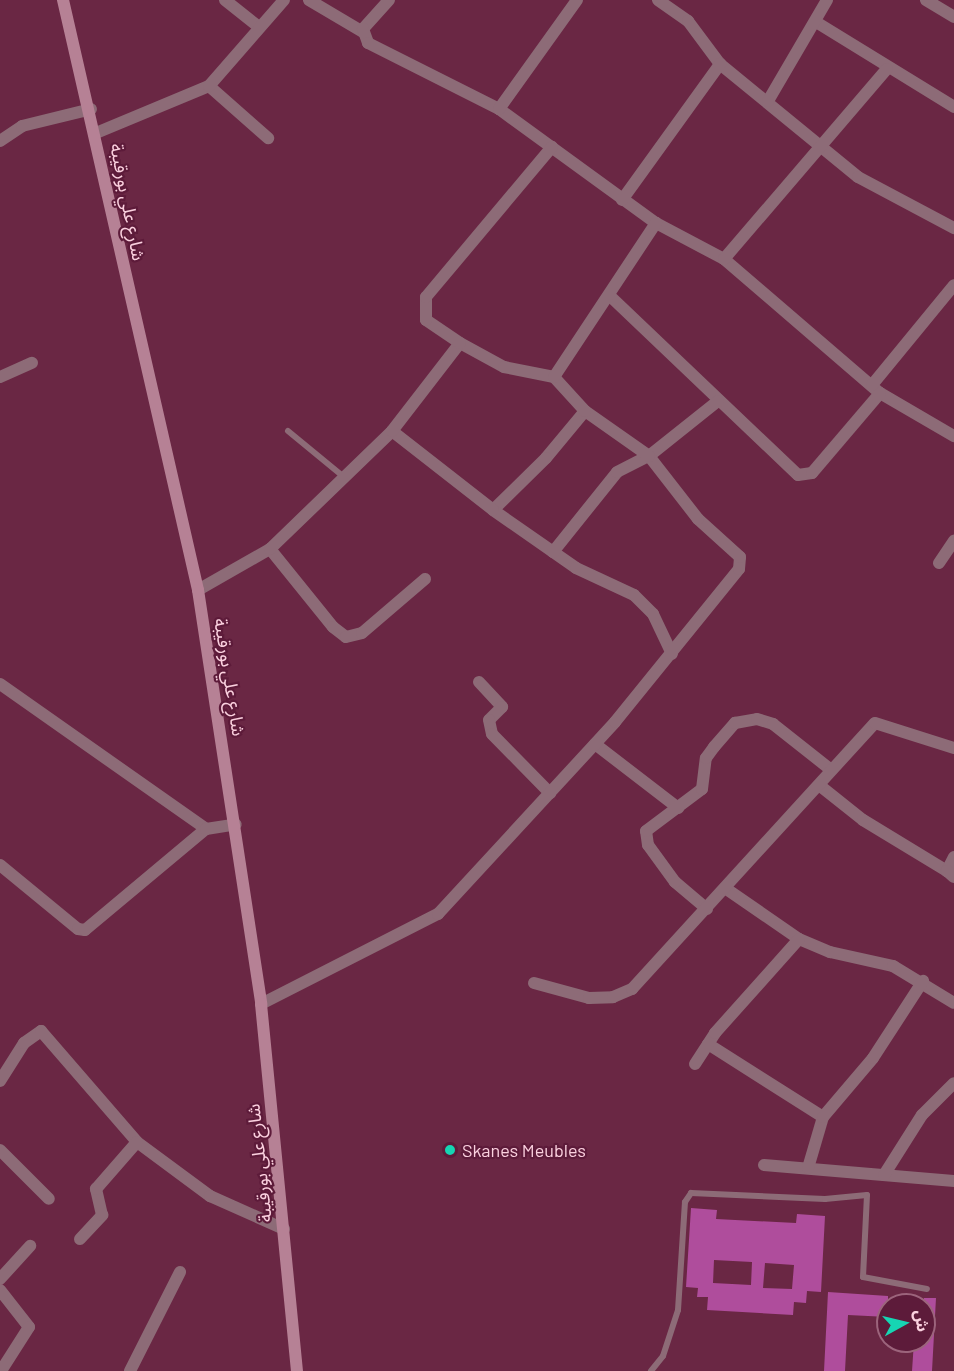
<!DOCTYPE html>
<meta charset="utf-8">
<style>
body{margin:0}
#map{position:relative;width:954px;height:1371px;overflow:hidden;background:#6a2744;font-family:Barlow,"Noto Sans Arabic",sans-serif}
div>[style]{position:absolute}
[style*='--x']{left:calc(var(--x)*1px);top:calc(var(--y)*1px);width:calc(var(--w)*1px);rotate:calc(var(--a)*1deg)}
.building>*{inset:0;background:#af4d9c}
.lane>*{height:6px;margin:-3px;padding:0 3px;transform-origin:3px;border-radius:3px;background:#8d6b77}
.street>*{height:12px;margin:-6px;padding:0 6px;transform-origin:6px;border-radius:6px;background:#8d6b77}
.secondary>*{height:12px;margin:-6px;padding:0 6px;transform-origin:6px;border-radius:6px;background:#b68195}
.dots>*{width:16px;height:16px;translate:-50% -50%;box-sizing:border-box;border:3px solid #5d1b3a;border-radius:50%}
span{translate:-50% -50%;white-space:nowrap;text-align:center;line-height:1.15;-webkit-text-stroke:4.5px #5d1b3a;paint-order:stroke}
.street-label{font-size:18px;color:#fbd1df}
.poi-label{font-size:18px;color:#fbd1df}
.left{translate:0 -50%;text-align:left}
.north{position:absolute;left:876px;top:1293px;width:60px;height:60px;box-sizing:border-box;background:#5d1b3a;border:2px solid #9c647c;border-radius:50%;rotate:82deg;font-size:16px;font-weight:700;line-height:24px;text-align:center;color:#fbd1df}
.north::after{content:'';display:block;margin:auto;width:21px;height:27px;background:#16d5b3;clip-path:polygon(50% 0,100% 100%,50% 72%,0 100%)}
</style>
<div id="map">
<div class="building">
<div style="clip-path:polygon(evenodd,691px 1208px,717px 1210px,716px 1219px,796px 1223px,797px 1214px,825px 1216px,821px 1292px,807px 1291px,806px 1303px,794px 1302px,793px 1315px,707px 1310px,708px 1297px,697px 1297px,698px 1288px,686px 1287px,691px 1208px,714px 1260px,752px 1262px,751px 1285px,713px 1283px,714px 1260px,691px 1208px,765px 1263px,794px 1265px,792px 1289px,763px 1288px,765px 1263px)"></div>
<div style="clip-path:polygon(828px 1292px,888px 1296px,888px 1317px,848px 1315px,845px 1371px,824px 1371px)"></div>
<div style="clip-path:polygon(924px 1298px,936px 1298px,932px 1371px,912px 1371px,914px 1341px,924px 1341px)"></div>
</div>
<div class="lane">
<div style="--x:288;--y:431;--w:72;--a:39.4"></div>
<div style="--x:651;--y:1371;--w:19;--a:-51"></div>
<div style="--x:663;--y:1356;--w:48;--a:-71.9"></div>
<div style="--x:678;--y:1310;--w:108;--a:-86.3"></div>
<div style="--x:685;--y:1202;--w:11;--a:-56"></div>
<div style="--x:691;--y:1193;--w:134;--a:2.6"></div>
<div style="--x:825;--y:1199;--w:42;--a:-5.4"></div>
<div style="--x:867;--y:1195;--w:82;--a:92.8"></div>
<div style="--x:863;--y:1277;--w:65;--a:10.6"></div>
</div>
<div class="street">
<div style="--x:225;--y:0;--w:43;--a:38.5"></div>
<div style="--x:309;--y:0;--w:63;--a:30.7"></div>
<div style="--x:389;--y:0;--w:39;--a:132"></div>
<div style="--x:363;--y:29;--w:15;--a:70"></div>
<div style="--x:368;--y:43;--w:147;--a:26.7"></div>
<div style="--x:499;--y:109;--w:194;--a:36"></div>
<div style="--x:656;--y:223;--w:77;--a:27.9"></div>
<div style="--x:724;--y:259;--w:206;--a:40.7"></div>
<div style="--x:880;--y:393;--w:86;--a:30.2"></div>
<div style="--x:658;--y:0;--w:37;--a:35"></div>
<div style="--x:688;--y:21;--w:54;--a:53.3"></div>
<div style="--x:720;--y:64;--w:178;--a:39.3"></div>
<div style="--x:858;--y:177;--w:109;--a:28"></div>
<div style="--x:926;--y:0;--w:33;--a:31"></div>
<div style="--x:816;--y:22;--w:162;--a:31.6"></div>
<div style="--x:209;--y:86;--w:79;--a:41.4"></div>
<div style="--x:768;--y:101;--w:117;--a:-59.7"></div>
<div style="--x:499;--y:109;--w:134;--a:-54.4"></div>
<div style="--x:96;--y:133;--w:122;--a:-22.6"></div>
<div style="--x:209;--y:86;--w:114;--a:-48.9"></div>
<div style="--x:0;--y:141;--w:27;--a:-34"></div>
<div style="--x:22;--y:126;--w:71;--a:-13.8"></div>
<div style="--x:622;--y:200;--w:168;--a:-54.2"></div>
<div style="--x:724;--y:259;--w:250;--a:-49.4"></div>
<div style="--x:611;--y:297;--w:258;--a:43.6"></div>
<div style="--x:798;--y:475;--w:14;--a:-8"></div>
<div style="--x:812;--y:473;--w:105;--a:-49.6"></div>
<div style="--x:460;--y:343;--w:50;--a:28.6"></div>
<div style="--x:504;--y:367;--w:51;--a:11.3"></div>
<div style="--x:0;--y:377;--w:35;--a:-24"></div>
<div style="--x:872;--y:385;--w:129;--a:-50.6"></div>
<div style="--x:585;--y:411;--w:61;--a:129.7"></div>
<div style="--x:546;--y:458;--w:74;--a:135.5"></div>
<div style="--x:493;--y:510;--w:101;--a:34.9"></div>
<div style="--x:576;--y:568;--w:64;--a:25"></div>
<div style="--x:634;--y:595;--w:27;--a:45"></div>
<div style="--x:653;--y:614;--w:44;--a:64.6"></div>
<div style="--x:392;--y:431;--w:128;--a:38"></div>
<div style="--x:270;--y:549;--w:100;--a:51.1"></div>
<div style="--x:333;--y:627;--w:16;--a:38"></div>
<div style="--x:346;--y:637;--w:16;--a:-14"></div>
<div style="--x:362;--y:633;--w:83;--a:-40.6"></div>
<div style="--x:553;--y:552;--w:102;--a:-51.3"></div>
<div style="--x:617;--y:472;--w:36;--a:-27"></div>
<div style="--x:649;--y:456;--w:88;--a:-38.6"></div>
<div style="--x:939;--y:563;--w:27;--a:-56"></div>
<div style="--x:198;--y:590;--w:83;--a:-29.7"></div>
<div style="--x:270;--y:549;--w:170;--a:-44"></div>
<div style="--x:392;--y:431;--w:111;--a:-52.3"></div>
<div style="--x:460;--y:343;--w:41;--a:-145.9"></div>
<div style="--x:426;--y:320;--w:23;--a:-90"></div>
<div style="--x:426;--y:297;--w:196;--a:-50"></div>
<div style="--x:479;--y:682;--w:34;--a:47"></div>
<div style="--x:502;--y:707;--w:18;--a:135"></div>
<div style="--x:489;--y:720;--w:14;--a:78"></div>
<div style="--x:492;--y:734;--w:83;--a:45.5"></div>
<div style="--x:0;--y:684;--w:252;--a:35.1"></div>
<div style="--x:595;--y:744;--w:105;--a:37.6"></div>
<div style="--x:819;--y:785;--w:56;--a:38.5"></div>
<div style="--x:863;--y:820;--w:98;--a:31.3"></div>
<div style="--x:954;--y:857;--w:16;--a:117"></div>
<div style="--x:947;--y:871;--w:9;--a:41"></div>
<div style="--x:0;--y:865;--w:101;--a:39.4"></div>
<div style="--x:78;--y:929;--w:7;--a:8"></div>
<div style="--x:85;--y:930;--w:158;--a:-39.9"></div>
<div style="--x:206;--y:829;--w:30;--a:-9"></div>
<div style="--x:725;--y:888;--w:90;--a:34.6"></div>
<div style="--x:799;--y:939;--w:34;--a:23"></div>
<div style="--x:830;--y:952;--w:65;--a:12.5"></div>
<div style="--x:893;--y:966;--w:71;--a:31.2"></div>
<div style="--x:707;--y:909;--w:42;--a:-139.8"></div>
<div style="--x:675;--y:882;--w:46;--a:-126.1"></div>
<div style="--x:648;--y:845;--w:14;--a:-98"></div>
<div style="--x:646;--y:831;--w:70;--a:-36.9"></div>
<div style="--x:702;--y:789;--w:31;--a:-83"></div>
<div style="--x:706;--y:758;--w:14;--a:-54"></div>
<div style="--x:714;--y:747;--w:32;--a:-49"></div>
<div style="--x:735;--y:723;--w:22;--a:-10"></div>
<div style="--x:757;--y:719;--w:17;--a:17"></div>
<div style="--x:773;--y:724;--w:73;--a:38.3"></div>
<div style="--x:534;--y:983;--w:57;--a:15.3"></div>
<div style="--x:589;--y:998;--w:24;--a:-2"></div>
<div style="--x:613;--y:997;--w:21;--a:-23"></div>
<div style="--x:632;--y:989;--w:360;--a:-47.6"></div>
<div style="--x:875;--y:723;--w:83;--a:17.6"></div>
<div style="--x:261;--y:1004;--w:199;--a:-27"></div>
<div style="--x:438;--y:914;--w:261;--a:-47.3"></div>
<div style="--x:615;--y:722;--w:197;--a:-51"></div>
<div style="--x:739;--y:569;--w:12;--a:-85"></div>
<div style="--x:740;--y:557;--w:57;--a:-137.9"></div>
<div style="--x:698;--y:519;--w:80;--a:-127.9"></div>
<div style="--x:649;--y:456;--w:78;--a:-144.9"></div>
<div style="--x:585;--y:411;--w:46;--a:-132.4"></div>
<div style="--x:554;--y:377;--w:185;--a:-56.5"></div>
<div style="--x:708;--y:1044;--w:136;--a:32.4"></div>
<div style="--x:695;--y:1064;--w:37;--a:-57"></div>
<div style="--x:715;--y:1033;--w:126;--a:-48.2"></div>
<div style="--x:0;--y:1081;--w:45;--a:-57.7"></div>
<div style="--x:24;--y:1043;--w:21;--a:-35"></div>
<div style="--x:41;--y:1031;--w:147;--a:49.1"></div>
<div style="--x:137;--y:1142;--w:91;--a:36.5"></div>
<div style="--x:210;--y:1196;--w:81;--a:24"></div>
<div style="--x:0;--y:1150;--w:69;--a:45"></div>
<div style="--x:764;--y:1165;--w:191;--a:4.8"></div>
<div style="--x:808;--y:1168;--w:53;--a:-73.6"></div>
<div style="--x:823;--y:1117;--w:77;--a:-49.7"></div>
<div style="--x:873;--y:1058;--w:92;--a:-57"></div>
<div style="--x:884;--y:1175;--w:71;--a:-57.7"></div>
<div style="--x:922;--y:1115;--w:45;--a:-45"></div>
<div style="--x:80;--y:1239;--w:33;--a:-47"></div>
<div style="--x:102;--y:1215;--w:27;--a:-103"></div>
<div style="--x:96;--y:1189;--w:62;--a:-48.9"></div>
<div style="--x:0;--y:1279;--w:45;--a:-47.7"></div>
<div style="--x:0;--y:1290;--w:47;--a:51.9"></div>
<div style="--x:29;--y:1327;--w:52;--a:122.5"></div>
<div style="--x:130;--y:1371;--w:111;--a:-63.2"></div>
</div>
<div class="secondary">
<div style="--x:63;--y:0;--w:605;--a:77.11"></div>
<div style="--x:198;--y:590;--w:419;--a:81.3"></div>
<div style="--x:261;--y:1004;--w:369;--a:84.4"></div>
</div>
<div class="dots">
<div style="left:450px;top:1150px;background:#16d5b3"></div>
</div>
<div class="street-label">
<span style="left:128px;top:202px;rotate:79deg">شارع علي بورقيبة</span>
<span style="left:230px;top:677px;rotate:81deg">شارع علي بورقيبة</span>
<span style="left:259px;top:1163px;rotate:-96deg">شارع علي بورقيبة</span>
</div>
<div class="poi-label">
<span class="left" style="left:462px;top:1150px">Skanes Meubles</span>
</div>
<div class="north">ش</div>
</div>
